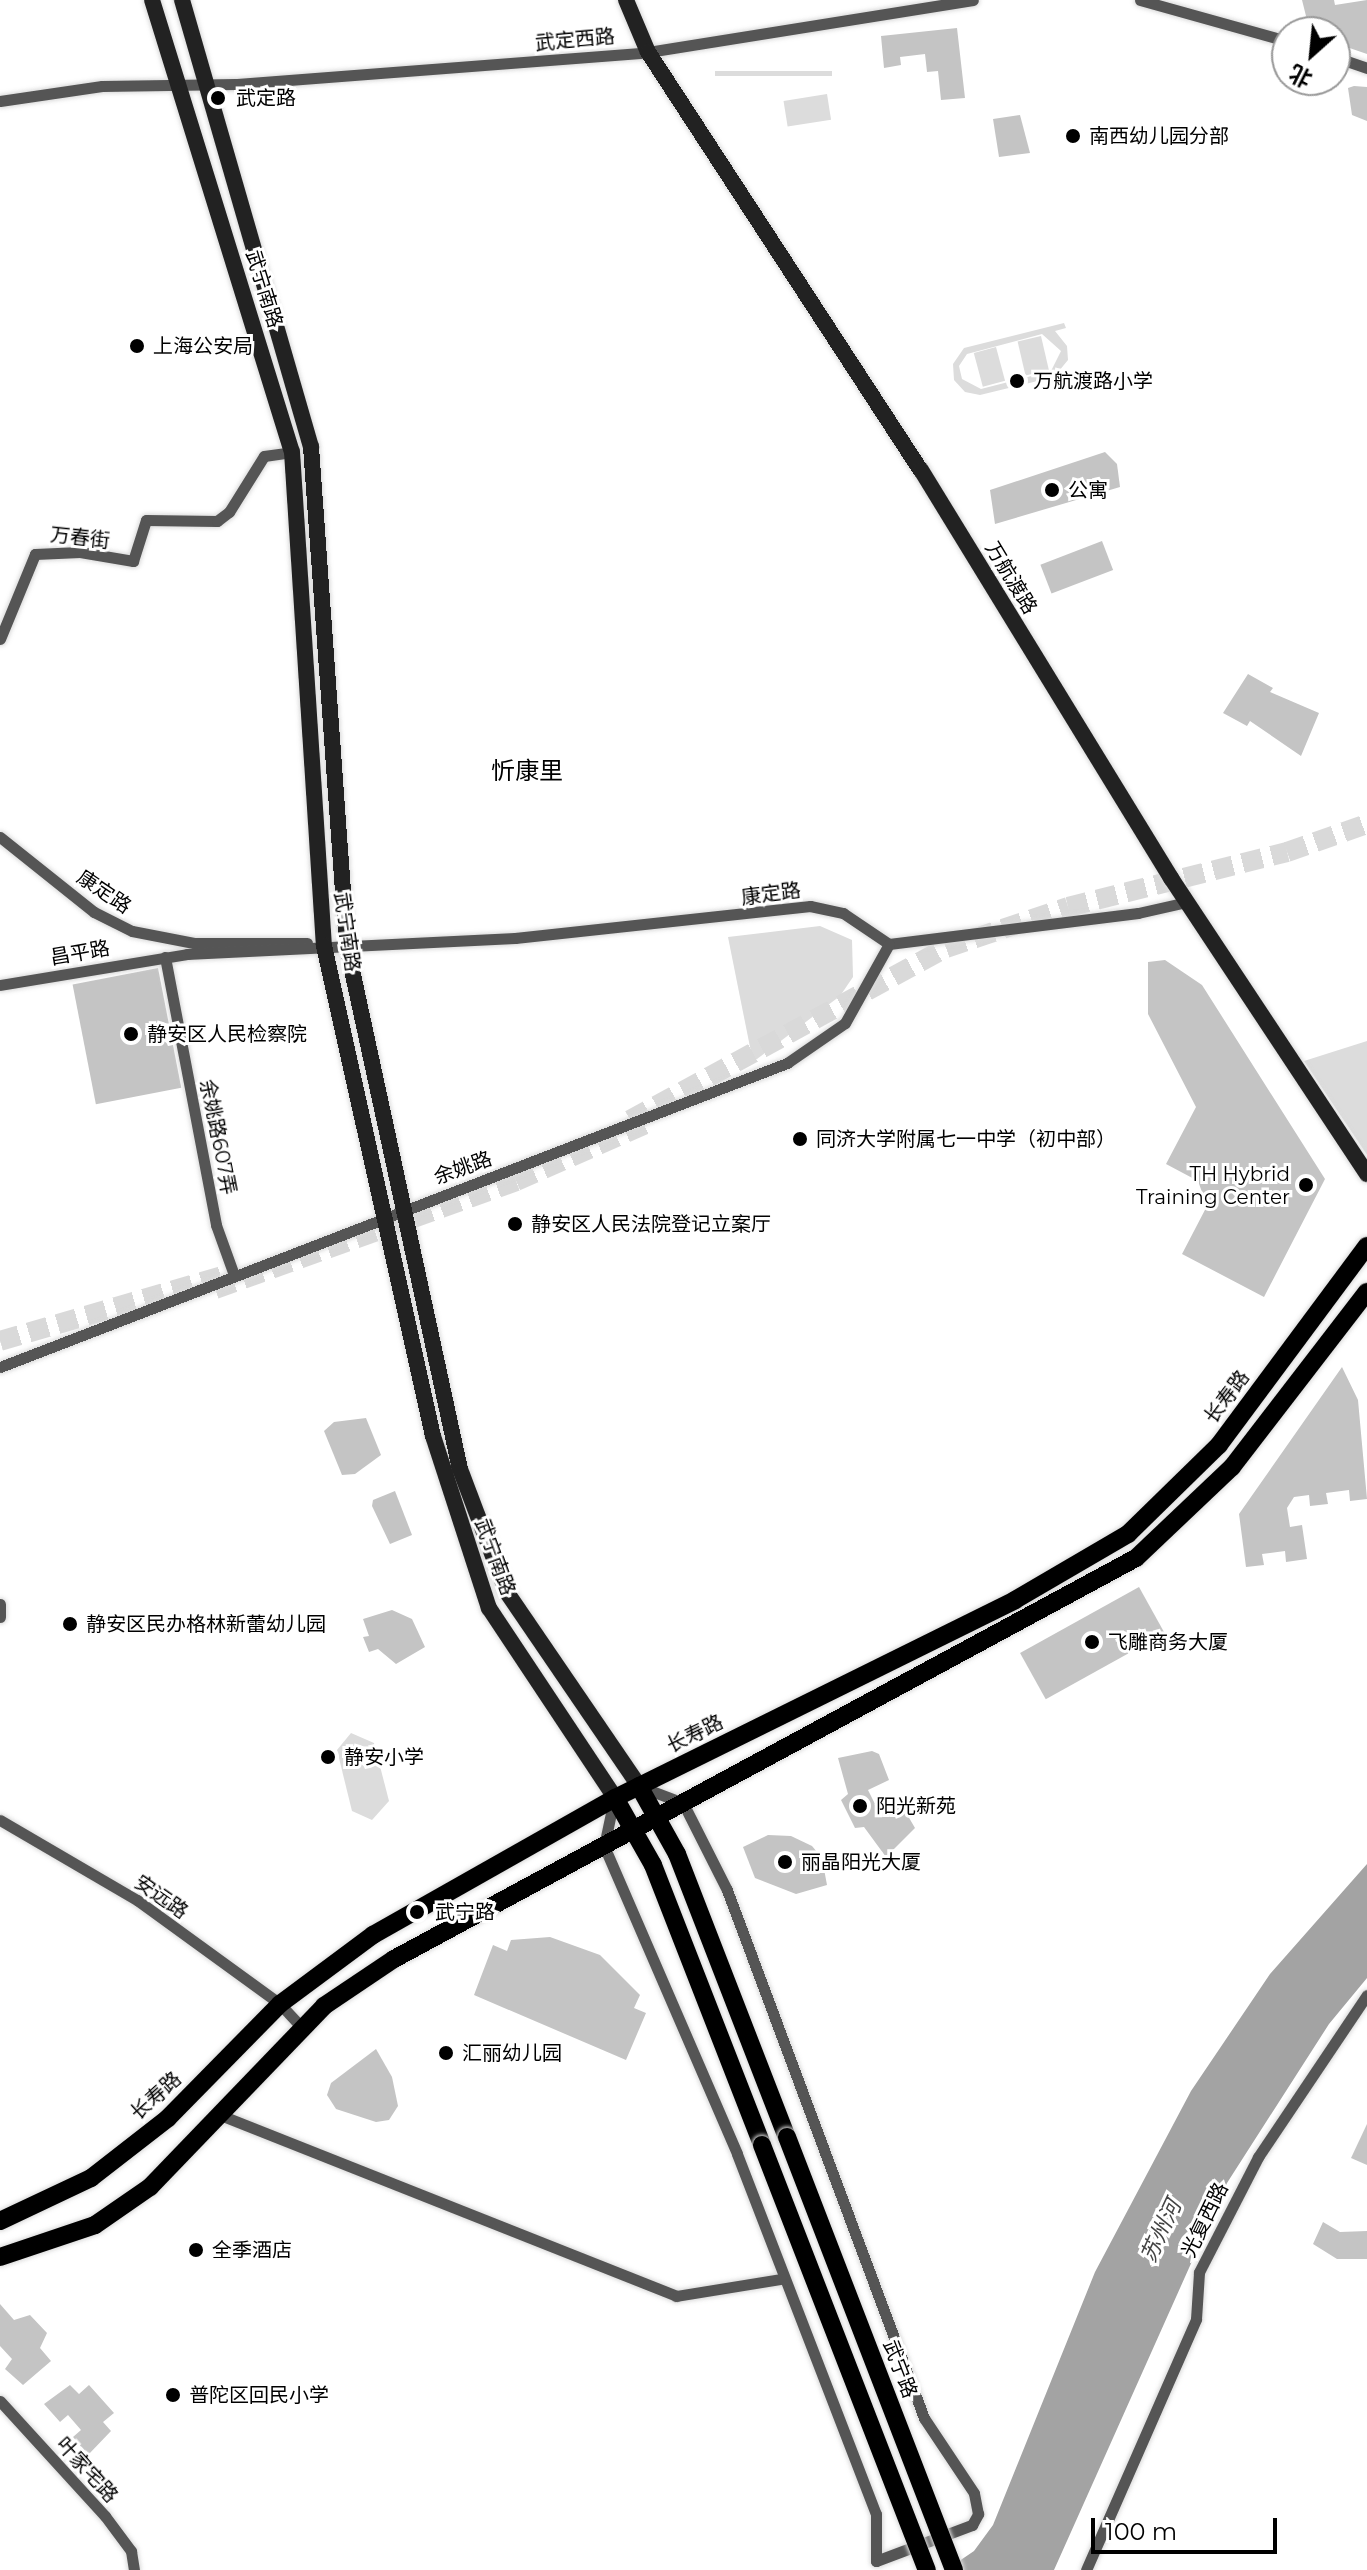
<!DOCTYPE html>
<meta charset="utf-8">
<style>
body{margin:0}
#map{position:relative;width:1367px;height:2570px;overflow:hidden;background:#fff;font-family:Montserrat,"Noto Sans SC",sans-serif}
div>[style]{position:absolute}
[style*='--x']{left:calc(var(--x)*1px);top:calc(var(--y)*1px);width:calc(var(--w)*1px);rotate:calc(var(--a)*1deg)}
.green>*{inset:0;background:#dcdcdc;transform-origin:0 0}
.water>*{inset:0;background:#a3a3a3}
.building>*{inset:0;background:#c4c4c4;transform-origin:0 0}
.highway-tunnel>*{height:20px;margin-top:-10px;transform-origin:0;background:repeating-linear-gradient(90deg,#d9d9d9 0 20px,transparent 0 30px)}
.roads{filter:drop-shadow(0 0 2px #dbdbdb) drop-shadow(0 0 2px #dbdbdb)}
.street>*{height:11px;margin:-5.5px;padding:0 5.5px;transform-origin:5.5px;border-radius:5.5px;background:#555}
.secondary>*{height:16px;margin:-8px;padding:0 8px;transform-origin:8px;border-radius:8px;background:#222}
.primary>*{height:18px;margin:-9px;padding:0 9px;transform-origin:9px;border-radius:9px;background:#000}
.bridges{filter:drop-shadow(0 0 2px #dbdbdb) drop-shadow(0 0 2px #dbdbdb)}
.primary-bridge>*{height:18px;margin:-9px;padding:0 9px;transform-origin:9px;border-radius:9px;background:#000}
.dots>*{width:22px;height:22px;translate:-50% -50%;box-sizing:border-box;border:4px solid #fff;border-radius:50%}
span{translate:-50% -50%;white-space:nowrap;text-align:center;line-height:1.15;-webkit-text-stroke:6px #fff;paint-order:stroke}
.street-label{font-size:20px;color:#000}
.poi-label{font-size:20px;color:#000}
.left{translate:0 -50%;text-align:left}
.right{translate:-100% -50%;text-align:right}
.water-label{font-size:22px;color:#444;font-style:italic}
.quarter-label{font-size:24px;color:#000}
.north{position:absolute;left:1271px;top:16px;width:80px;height:80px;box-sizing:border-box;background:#fff;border:2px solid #999;border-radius:50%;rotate:207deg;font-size:22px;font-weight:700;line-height:32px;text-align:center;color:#000}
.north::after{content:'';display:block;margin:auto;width:28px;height:36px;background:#000;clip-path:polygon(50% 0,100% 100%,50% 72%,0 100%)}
.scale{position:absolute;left:1091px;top:2518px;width:186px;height:36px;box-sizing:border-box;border:4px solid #000;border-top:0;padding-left:10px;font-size:24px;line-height:28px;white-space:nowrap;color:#000;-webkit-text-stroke:6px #fff;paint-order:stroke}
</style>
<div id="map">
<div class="green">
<div style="left:832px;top:71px;width:5px;height:117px;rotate:90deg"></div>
<div style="left:827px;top:94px;width:26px;height:44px;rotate:81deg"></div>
<div style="clip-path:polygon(evenodd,1064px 323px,1066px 328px,1055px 331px,1067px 346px,1068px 360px,1054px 377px,980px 395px,965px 392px,954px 380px,953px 364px,964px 348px,1064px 323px,1042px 334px,1061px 351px,1051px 371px,981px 389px,962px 379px,959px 366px,967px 354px,1042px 334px)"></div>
<div style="left:1041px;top:336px;width:35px;height:24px;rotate:77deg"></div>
<div style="left:996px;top:347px;width:35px;height:23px;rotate:75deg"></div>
<div style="clip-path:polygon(820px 926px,852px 940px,853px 977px,840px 996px,753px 1062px,728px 937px)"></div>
<div style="clip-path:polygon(1367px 1041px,1367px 1155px,1304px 1061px)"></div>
<div style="clip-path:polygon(351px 1733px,374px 1743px,389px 1801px,372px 1820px,352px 1811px,337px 1750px)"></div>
</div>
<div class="water">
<div style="clip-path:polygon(1367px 1864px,1367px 1978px,1329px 2024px,1227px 2183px,1054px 2570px,946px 2570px,974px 2551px,993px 2525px,1095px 2272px,1191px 2091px,1270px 1974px)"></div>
</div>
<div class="building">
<div style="clip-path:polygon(1302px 0,1334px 0,1335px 5px,1367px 0,1367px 54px,1335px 43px,1335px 32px,1310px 32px)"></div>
<div style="clip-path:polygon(957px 28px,965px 98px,941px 100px,938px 71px,927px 72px,925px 54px,900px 57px,901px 65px,884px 68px,881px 36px)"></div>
<div style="clip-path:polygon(1354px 86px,1367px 87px,1367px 121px,1352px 115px,1348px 88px)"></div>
<div style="clip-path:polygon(1020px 115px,1030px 153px,999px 157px,993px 119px)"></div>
<div style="clip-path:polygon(1105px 452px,1117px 464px,1120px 487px,995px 524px,990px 490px)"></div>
<div style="left:1102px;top:541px;width:31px;height:66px;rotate:69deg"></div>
<div style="clip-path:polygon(1248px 674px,1273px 688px,1270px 692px,1319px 713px,1301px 756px,1250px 721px,1247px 726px,1223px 713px)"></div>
<div style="clip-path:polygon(1165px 960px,1202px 985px,1325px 1179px,1264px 1297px,1182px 1254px,1207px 1206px,1198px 1181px,1166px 1164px,1196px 1107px,1148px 1014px,1148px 962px)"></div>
<div style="left:158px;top:968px;width:122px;height:87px;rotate:79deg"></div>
<div style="clip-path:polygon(1342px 1367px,1358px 1400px,1367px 1499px,1350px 1501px,1349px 1490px,1326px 1493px,1328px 1504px,1310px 1506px,1309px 1495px,1294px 1497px,1287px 1508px,1290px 1527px,1302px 1525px,1307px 1559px,1286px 1562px,1285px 1551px,1262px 1554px,1264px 1565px,1246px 1567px,1239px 1514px)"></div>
<div style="clip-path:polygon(366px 1418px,381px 1455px,355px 1474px,342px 1475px,324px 1431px,334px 1422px)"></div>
<div style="clip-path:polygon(395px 1491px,412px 1535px,390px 1544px,372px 1506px,373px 1500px)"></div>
<div style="left:1139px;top:1587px;width:53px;height:136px;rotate:61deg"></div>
<div style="clip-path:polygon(392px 1610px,412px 1619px,425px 1647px,396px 1664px,378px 1649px,369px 1652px,363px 1637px,369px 1636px,363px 1619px)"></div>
<div style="clip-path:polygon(872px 1751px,879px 1754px,889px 1780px,868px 1790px,880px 1814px,901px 1804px,915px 1828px,886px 1857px,864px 1827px,855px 1828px,841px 1800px,848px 1794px,838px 1758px)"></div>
<div style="clip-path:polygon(768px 1835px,791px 1836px,812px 1846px,822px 1858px,827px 1885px,796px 1894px,755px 1878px,743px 1847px)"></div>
<div style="clip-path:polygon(550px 1937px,600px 1955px,640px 1995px,634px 2008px,646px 2013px,626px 2060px,474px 1995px,493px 1945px,507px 1951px,511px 1940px)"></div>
<div style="clip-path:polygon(376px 2049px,392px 2077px,398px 2106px,389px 2120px,376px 2122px,336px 2109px,327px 2095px,331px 2083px)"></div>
<div style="clip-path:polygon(1367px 2124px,1367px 2165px,1351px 2158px)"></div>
<div style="clip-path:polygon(1323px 2222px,1340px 2232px,1367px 2231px,1367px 2259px,1337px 2259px,1313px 2244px)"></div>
<div style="clip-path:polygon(0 2304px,14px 2320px,30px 2315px,47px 2333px,40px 2348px,51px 2361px,23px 2385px,5px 2369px,12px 2359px,0 2346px)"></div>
<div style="clip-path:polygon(70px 2385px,79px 2394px,89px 2385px,114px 2413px,103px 2422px,111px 2431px,88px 2455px,73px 2437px,81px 2430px,68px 2415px,60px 2422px,44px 2404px)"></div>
</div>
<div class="highway-tunnel">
<div style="--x:630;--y:1120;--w:360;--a:-28.6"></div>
<div style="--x:946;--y:948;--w:129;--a:-18.6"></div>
<div style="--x:1068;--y:907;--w:226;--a:-14.1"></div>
<div style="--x:1287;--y:852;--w:85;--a:-19.3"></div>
<div style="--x:215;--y:1289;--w:320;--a:-19.7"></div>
<div style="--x:516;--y:1181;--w:144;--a:-23.7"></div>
<div style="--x:0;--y:1341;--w:235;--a:-16.3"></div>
</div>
<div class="roads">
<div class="street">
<div style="--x:1140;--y:0;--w:153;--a:15.6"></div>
<div style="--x:1335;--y:57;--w:34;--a:19"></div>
<div style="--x:0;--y:101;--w:103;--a:-8.4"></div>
<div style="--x:102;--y:86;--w:134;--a:-0.9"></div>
<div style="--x:236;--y:84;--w:413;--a:-4.4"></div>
<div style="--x:648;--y:52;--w:329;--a:-9.1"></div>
<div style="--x:0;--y:639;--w:92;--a:-67.6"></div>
<div style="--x:35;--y:554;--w:45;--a:-2.5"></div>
<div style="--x:80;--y:552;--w:54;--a:9.6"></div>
<div style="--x:133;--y:561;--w:43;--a:-72.4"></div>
<div style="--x:146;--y:520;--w:71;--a:0.8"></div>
<div style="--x:217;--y:521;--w:15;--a:-37"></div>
<div style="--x:229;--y:512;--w:66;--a:-58"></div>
<div style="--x:264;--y:456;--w:28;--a:-8"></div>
<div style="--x:0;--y:837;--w:120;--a:38.6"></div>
<div style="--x:94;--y:912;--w:42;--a:26.6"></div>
<div style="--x:132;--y:931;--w:63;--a:11"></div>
<div style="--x:194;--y:943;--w:113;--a:0"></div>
<div style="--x:889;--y:944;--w:251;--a:-7.1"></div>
<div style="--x:1138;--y:913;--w:50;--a:-12.7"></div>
<div style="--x:165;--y:957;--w:273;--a:79.2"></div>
<div style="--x:216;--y:1225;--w:53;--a:70.2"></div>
<div style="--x:0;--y:985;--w:190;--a:-9.4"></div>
<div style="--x:187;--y:954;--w:328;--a:-2.8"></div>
<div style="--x:515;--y:938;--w:297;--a:-6.2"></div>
<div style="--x:810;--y:906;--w:34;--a:12"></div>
<div style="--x:843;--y:913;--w:55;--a:34"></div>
<div style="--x:0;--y:1367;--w:844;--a:-21.12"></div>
<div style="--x:787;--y:1063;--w:70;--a:-34.6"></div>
<div style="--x:845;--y:1023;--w:90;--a:-60.9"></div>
<div style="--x:0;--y:1604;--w:13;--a:90"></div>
<div style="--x:614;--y:1799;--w:48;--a:102"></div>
<div style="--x:604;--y:1846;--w:335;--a:66.6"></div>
<div style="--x:737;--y:2154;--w:386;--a:68.9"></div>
<div style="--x:876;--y:2514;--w:47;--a:90"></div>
<div style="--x:876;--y:2561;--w:103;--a:-20.6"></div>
<div style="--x:972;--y:2525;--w:13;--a:-61"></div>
<div style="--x:978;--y:2514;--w:21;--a:-101"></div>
<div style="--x:974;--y:2493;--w:90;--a:-123.7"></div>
<div style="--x:924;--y:2418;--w:564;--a:-110.46"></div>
<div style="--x:727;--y:1890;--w:97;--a:-116.8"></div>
<div style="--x:683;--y:1803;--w:45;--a:-159.1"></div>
<div style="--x:0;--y:1820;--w:159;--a:30.3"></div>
<div style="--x:137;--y:1900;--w:177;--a:36"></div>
<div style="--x:280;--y:2004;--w:33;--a:47"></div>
<div style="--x:220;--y:2115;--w:491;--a:21.6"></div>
<div style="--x:676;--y:2296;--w:106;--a:-9.2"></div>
<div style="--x:0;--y:2401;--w:156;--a:47.6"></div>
<div style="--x:105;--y:2516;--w:44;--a:53.4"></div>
<div style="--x:131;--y:2551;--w:19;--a:81"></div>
<div style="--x:1086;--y:2570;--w:274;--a:-66.3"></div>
<div style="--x:1196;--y:2319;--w:47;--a:-86.3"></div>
<div style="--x:1199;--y:2272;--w:129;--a:-62.8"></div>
<div style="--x:1258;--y:2157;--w:195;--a:-56.1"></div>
</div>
<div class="secondary">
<div style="--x:152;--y:0;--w:473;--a:72.8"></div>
<div style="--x:292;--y:452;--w:495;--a:86.3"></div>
<div style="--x:324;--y:946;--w:502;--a:77.46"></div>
<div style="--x:433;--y:1436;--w:181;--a:72"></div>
<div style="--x:489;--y:1608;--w:228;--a:56.4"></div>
<div style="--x:182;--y:0;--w:465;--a:73.9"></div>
<div style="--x:311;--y:447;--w:501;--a:85.88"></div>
<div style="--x:347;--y:947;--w:534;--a:77.79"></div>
<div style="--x:460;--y:1469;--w:130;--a:69.3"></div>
<div style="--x:506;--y:1591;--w:236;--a:55.7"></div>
<div style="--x:626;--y:0;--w:56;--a:67.1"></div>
<div style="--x:648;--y:52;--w:499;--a:56.9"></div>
<div style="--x:921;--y:470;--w:479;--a:58.5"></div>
<div style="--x:1171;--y:878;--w:355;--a:56.5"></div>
</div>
<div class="primary">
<div style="--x:639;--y:1786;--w:78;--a:60.8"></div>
<div style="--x:677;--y:1854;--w:304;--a:68.8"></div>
<div style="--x:615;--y:1798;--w:77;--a:60.4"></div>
<div style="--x:653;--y:1865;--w:300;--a:68.7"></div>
<div style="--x:0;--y:2221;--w:101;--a:-25.3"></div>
<div style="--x:91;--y:2178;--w:98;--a:-37.9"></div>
<div style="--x:168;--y:2118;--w:160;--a:-45.5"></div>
<div style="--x:280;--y:2004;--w:116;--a:-36.6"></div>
<div style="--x:373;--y:1935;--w:278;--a:-29.5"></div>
<div style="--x:615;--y:1798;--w:446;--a:-26.3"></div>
<div style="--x:1015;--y:1600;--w:131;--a:-30.3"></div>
<div style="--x:1128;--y:1534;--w:127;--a:-44.4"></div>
<div style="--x:1219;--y:1445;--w:248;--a:-53.4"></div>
<div style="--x:0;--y:2257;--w:100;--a:-18.6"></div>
<div style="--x:95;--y:2225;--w:67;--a:-34.6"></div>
<div style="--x:150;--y:2187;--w:251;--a:-46.1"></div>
<div style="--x:324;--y:2006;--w:84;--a:-33.9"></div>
<div style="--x:394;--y:1959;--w:843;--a:-28.39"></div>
<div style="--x:1136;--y:1558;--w:132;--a:-43.5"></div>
<div style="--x:1232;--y:1467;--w:221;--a:-52.4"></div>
</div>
</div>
<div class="bridges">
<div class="primary-bridge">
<div style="--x:787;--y:2137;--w:464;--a:68.9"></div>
<div style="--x:762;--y:2145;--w:456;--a:68.8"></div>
</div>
</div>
<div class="dots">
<div style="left:218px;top:98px;background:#000"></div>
<div style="left:1073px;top:136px;background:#000"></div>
<div style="left:137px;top:346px;background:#000"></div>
<div style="left:1017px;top:381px;background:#000"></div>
<div style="left:1052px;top:490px;background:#000"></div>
<div style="left:131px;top:1034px;background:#000"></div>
<div style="left:800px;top:1139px;background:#000"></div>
<div style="left:1306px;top:1185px;background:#000"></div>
<div style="left:515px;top:1224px;background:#000"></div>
<div style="left:70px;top:1624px;background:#000"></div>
<div style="left:1092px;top:1642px;background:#000"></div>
<div style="left:328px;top:1757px;background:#000"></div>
<div style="left:860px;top:1806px;background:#000"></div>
<div style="left:785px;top:1862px;background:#000"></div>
<div style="left:417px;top:1912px;background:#000"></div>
<div style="left:446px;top:2053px;background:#000"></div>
<div style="left:196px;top:2250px;background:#000"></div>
<div style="left:173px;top:2395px;background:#000"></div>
</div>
<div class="street-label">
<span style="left:575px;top:40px;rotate:-5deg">武定西路</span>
<span style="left:264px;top:289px;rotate:73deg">武宁南路</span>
<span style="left:80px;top:538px;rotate:6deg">万春街</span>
<span style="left:1011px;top:578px;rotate:59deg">万航渡路</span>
<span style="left:104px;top:892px;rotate:34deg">康定路</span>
<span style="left:771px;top:894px;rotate:-7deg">康定路</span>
<span style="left:347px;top:932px;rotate:82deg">武宁南路</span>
<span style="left:80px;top:953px;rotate:-10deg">昌平路</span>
<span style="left:218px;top:1137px;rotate:79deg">余姚路607弄</span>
<span style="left:463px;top:1168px;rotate:-20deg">余姚路</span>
<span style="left:1227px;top:1397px;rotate:-53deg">长寿路</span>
<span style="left:495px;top:1557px;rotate:70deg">武宁南路</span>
<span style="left:695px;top:1734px;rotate:-26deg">长寿路</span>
<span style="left:161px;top:1897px;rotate:35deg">安远路</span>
<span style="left:156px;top:2096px;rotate:-42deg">长寿路</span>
<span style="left:1205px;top:2220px;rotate:-64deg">光复西路</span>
<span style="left:900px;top:2369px;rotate:69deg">武宁路</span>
<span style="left:87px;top:2470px;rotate:48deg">叶家宅路</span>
</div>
<div class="poi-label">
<span class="left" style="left:236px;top:98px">武定路</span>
<span class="left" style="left:1089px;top:136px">南西幼儿园分部</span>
<span class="left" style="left:153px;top:346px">上海公安局</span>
<span class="left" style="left:1033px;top:381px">万航渡路小学</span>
<span class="left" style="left:1068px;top:490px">公寓</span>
<span class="left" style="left:147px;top:1034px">静安区人民检察院</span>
<span class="left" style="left:816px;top:1139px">同济大学附属七一中学（初中部）</span>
<span class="right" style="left:1290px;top:1186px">TH Hybrid<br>Training Center</span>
<span class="left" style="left:531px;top:1224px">静安区人民法院登记立案厅</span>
<span class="left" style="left:86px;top:1624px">静安区民办格林新蕾幼儿园</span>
<span class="left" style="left:1108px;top:1642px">飞雕商务大厦</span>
<span class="left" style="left:344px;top:1757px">静安小学</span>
<span class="left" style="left:876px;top:1806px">阳光新苑</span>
<span class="left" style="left:801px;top:1862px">丽晶阳光大厦</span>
<span class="left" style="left:435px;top:1912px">武宁路</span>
<span class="left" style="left:462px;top:2053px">汇丽幼儿园</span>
<span class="left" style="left:212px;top:2250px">全季酒店</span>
<span class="left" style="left:189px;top:2395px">普陀区回民小学</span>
</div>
<div class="water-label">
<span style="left:1161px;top:2231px;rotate:-65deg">苏州河</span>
</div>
<div class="quarter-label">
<span style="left:527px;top:771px">忻康里</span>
</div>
<div class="north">北</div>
<div class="scale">100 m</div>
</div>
